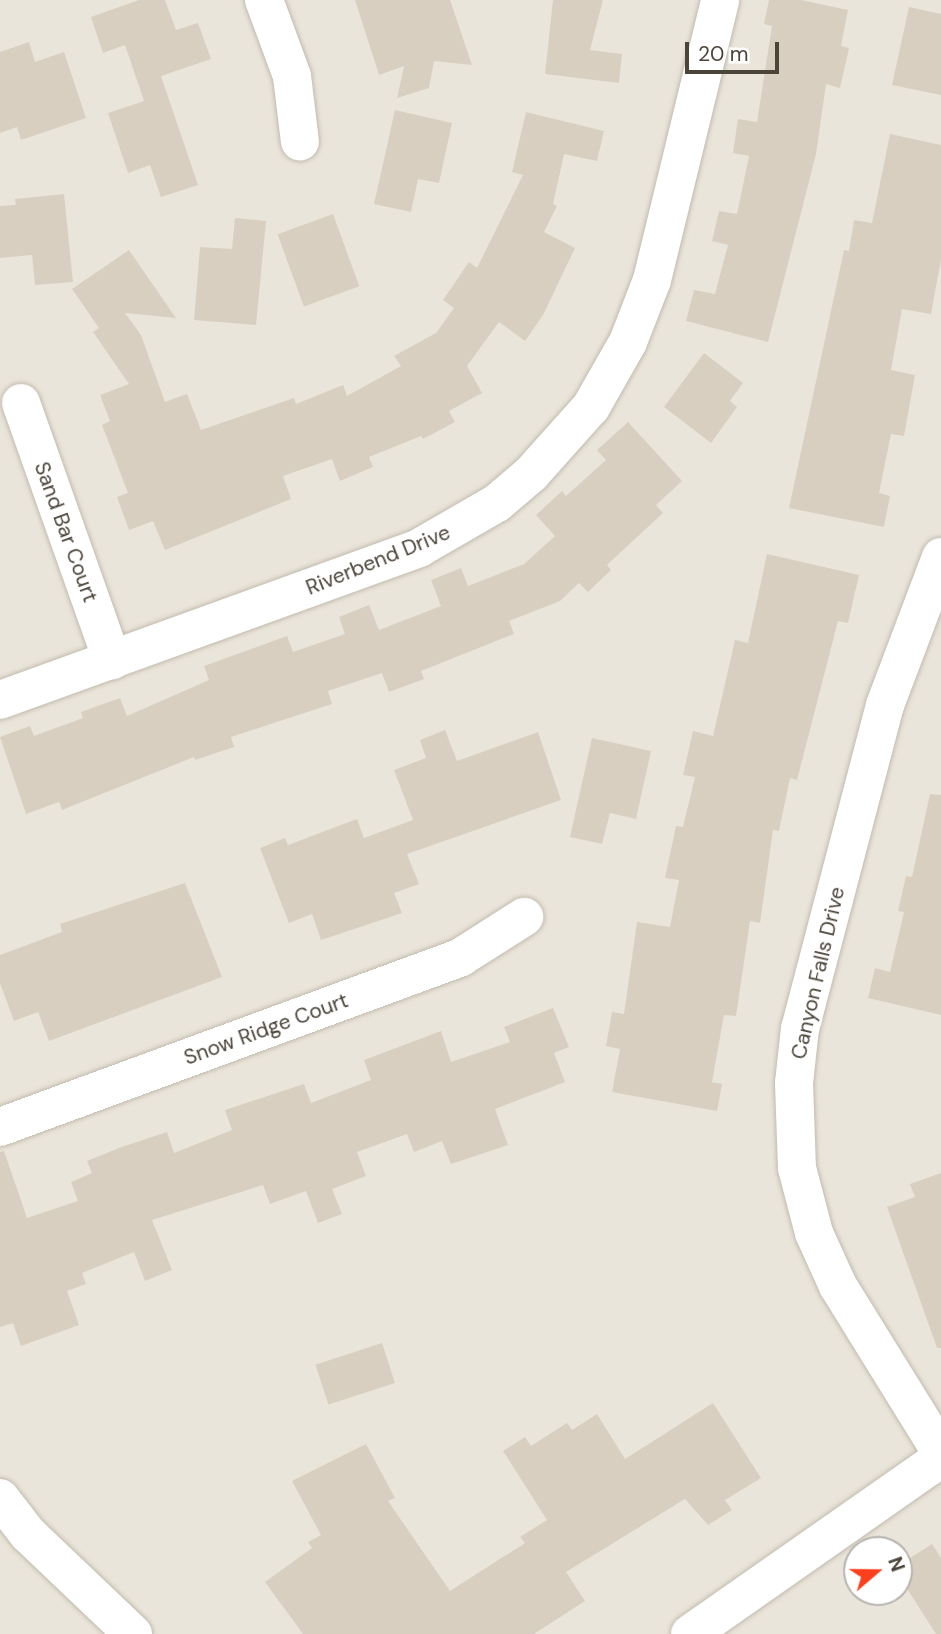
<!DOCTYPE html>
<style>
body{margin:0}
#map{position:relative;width:941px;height:1634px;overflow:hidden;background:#f6f3ec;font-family:"DM Sans",sans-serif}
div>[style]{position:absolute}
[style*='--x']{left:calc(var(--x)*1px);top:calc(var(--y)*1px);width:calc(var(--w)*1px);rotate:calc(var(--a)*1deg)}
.residential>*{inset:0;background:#eae5da}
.building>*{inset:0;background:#d8cfc1;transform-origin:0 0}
.roads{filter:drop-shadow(0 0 2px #c2bbae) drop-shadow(0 0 2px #c2bbae)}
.minor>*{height:38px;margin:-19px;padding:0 19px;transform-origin:19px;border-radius:19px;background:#fff}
span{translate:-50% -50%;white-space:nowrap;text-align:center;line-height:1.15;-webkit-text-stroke:5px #fff;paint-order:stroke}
.street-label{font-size:21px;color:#4b4439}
.north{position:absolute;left:843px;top:1536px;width:70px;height:70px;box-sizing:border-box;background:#fff;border:2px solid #b7b4b0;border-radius:50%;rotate:70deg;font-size:19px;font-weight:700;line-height:28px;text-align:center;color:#4b4439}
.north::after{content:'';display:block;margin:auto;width:24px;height:32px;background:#fc3f1d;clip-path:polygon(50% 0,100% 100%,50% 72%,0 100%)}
.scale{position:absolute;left:685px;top:42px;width:94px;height:32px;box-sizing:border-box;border:4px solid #4b4439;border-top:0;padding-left:9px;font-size:21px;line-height:24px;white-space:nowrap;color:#4b4439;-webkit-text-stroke:5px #fff;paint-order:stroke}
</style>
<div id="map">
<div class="residential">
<div style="clip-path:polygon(evenodd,0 0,941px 0,941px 1634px,0 1634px,0 0,857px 1550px,899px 1550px,899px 1592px,857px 1592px,857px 1550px)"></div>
</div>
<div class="building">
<div style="clip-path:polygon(139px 0,165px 0,176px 30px,198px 23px,211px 59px,161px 76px,198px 185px,161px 197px,150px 165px,128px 173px,108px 113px,144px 101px,125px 45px,103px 53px,91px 17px)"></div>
<div style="clip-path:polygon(355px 0,450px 0,472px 65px,434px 61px,429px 88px,397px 98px,404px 66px,379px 75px)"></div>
<div style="clip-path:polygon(553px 0,603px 0,590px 50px,622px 54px,619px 83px,545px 74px)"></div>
<div style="clip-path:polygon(769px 0,801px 0,848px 10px,841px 46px,849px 48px,840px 88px,826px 84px,816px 154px,768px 342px,686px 321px,694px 290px,715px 294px,728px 245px,712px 241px,719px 211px,737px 214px,749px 156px,733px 153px,738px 119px,757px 122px,772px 26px,764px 24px)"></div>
<div style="clip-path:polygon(909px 7px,941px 14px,941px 95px,892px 85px)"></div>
<div style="clip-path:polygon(29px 42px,35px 62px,64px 52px,86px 118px,21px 140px,17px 127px,0 133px,0 52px)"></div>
<div style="clip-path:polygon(395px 110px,452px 123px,439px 183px,418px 179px,411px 212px,374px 204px)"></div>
<div style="clip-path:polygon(526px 112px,604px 131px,597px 161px,564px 154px,553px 204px,557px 206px,544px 232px,575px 248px,543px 315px,525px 341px,499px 322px,467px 366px,482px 393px,449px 411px,455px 422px,423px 439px,421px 436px,369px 457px,373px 467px,340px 481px,332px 459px,283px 476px,291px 499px,165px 550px,153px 521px,129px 530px,117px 497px,128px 493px,102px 425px,110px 421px,100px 395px,129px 384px,93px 332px,99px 328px,72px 289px,129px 250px,176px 318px,125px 313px,141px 335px,165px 402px,187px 394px,201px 430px,294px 398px,296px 404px,343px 385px,347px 396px,401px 366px,394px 356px,436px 333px,454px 308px,443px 300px,469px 262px,477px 268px,523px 175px,512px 172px)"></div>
<div style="clip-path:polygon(890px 134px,941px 145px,941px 259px,931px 314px,902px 309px,891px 370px,915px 375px,904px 436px,891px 434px,879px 493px,890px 496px,884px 527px,789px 508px,844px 250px,849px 251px,854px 220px,872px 223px)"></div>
<div style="clip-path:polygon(64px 194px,73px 282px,35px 285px,32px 255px,0 258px,0 206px,16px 205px,15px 199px)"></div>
<div style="left:333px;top:214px;width:77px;height:59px;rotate:70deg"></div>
<div style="clip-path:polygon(235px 218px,266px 221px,256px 325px,194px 320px,200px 247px,232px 249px)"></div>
<div style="clip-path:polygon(704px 353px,743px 383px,730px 401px,737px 407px,711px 443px,664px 407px)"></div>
<div style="clip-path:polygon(628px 422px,682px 481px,656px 505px,663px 513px,607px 565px,611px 570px,588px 592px,579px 583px,560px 601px,509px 621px,514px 634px,421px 671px,424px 679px,389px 692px,382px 673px,328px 691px,332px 704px,231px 737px,234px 747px,195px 760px,194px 757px,62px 810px,59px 802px,26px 814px,0 737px,30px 726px,34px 736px,83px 718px,81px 712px,120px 698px,127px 716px,209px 680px,204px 666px,287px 636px,293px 652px,345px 634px,339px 617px,369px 605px,379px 630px,441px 606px,431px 580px,461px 568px,468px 586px,524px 564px,555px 536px,536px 515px,562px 491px,566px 496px,606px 460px,597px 450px)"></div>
<div style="clip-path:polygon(767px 554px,859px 575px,848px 623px,838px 621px,797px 780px,790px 778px,779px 831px,773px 830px,760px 923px,750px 921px,736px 1016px,724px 1015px,712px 1082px,722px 1084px,717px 1111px,612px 1092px,620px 1049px,606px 1046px,612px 1012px,624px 1014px,637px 922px,670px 927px,679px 880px,665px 878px,676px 826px,683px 827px,695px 777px,683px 775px,693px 731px,713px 736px,735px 640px,748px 643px)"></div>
<div style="clip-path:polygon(445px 730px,457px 761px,538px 732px,561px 800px,407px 854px,419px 884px,394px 893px,402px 913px,321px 940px,312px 914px,289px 923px,260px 848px,285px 838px,288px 845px,357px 819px,364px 838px,413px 820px,394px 770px,426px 758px,420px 740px)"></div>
<div style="clip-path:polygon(592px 738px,651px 751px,636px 819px,610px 813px,602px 844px,570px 837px)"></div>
<div style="clip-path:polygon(930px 794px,941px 795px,941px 1015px,868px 998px,875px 968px,890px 972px,904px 912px,898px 911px,906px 876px,912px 877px)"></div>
<div style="clip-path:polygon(185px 883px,222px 977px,49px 1041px,38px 1012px,14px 1021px,0 983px,0 955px,62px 932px,60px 924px)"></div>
<div style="clip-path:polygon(553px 1008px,569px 1047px,554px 1053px,565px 1082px,495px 1109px,508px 1145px,451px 1164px,442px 1141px,414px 1152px,407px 1134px,357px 1152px,366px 1176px,332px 1189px,342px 1214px,318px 1223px,306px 1191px,270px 1204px,263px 1185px,152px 1220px,172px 1270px,145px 1281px,134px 1252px,82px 1273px,86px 1284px,67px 1291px,79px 1325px,21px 1346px,13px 1323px,0 1327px,0 1152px,4px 1151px,27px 1218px,78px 1201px,71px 1182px,92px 1173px,87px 1161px,119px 1148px,167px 1132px,174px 1153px,232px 1130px,225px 1110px,304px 1084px,311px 1103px,371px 1080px,364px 1060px,441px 1031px,451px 1062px,510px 1042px,504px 1027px)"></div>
<div style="clip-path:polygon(941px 1173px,941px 1348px,937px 1348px,887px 1207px,915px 1197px,910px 1184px)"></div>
<div style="left:382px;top:1343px;width:42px;height:70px;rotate:72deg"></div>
<div style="clip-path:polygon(713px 1403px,761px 1478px,725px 1500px,732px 1510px,708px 1525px,685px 1499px,566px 1572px,585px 1601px,534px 1634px,303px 1634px,265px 1582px,312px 1548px,308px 1542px,321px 1535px,292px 1481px,366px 1444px,395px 1498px,388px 1501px,450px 1591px,525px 1543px,520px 1537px,547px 1520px,503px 1451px,525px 1437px,531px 1446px,567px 1423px,572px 1430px,597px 1414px,625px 1459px)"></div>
<div style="clip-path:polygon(932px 1544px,941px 1558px,941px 1634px,936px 1634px,899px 1576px,899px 1565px)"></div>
</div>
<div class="roads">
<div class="minor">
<div style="--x:264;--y:0;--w:81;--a:69.8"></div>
<div style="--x:292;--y:76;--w:66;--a:83.1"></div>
<div style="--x:21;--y:403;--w:273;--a:70.5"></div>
<div style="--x:941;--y:557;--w:158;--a:110.7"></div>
<div style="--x:885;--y:705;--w:334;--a:104.7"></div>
<div style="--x:800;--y:1028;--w:55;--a:96.2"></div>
<div style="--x:794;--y:1083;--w:85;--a:88"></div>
<div style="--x:797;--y:1168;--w:67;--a:75.3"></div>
<div style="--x:814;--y:1233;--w:58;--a:65.6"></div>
<div style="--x:838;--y:1286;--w:195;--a:58.2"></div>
<div style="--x:0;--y:700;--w:446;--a:-19.9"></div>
<div style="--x:419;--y:548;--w:90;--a:-30"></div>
<div style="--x:497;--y:503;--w:45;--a:-40.5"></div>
<div style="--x:531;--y:474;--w:90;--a:-48.2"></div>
<div style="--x:591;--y:407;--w:75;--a:-60.4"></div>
<div style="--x:628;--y:342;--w:66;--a:-68.8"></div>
<div style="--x:652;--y:280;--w:288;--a:-76.3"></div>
<div style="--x:0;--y:1127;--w:491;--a:-20.2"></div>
<div style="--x:461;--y:957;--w:75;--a:-32.4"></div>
<div style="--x:0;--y:1498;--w:46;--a:52.1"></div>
<div style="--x:28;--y:1534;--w:145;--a:43.6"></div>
<div style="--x:690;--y:1634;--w:307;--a:-35"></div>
</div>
</div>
<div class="street-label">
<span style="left:66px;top:532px;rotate:70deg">Sand Bar Court</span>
<span style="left:378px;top:560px;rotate:-22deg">Riverbend Drive</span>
<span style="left:818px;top:973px;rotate:-77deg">Canyon Falls Drive</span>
<span style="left:266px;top:1029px;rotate:-20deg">Snow Ridge Court</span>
</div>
<div class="north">N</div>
<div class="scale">20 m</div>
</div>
